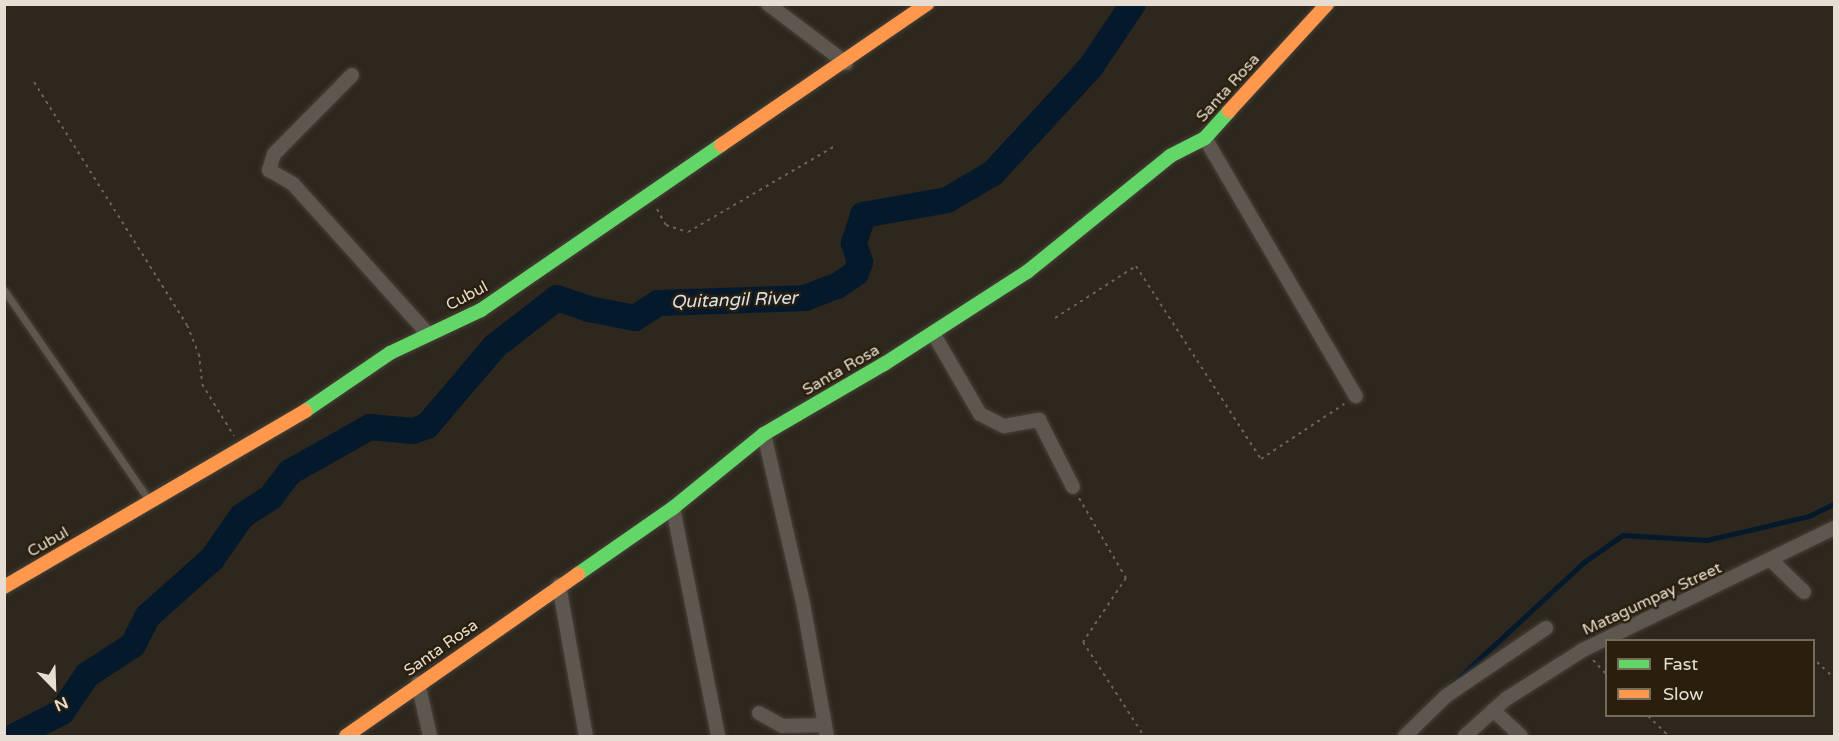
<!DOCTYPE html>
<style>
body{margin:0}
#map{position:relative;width:1839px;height:741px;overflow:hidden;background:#2d271d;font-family:"Varela Round",sans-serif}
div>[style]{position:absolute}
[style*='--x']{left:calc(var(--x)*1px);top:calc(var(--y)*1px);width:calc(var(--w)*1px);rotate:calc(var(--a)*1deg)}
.stream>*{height:4.5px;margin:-2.25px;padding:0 2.25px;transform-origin:2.25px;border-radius:2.25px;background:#05192c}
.river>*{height:26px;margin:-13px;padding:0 13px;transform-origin:13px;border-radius:13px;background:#05192c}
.path>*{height:2px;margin-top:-1px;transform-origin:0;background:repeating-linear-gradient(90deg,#68645e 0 3px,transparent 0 7.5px)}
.roads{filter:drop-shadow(0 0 2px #474139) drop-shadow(0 0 2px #474139)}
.lane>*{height:7px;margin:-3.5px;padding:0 3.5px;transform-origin:3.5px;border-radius:3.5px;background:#5d5750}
.street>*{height:14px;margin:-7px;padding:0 7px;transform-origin:7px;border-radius:7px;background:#5d5750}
.fast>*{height:14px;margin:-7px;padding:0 7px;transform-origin:7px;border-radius:7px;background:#63d668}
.slow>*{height:14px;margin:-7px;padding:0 7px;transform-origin:7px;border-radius:7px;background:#ff974d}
span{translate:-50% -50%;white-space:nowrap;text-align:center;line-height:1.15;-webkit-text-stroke:5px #2a1e0c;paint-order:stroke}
.street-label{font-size:16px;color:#e6ded2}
.water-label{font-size:18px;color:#d5e2f0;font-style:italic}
.frame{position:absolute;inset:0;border:6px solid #e6ded2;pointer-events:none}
.legend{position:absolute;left:1605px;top:639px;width:210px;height:78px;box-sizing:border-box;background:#2a1e0c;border:2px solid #756b5b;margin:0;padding:8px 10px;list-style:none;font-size:18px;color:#e6ded2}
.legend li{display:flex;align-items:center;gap:12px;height:30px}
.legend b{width:30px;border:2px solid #756b5b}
.north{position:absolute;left:24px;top:657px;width:60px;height:60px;-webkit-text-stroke:4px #2a1e0c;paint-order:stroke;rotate:157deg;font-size:16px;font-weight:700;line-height:24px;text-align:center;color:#e6ded2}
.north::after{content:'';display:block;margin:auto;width:21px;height:27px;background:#e6ded2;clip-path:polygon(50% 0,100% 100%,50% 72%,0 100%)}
</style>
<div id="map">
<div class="stream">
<div style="--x:1452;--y:684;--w:180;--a:-42.7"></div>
<div style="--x:1584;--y:562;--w:47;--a:-34.7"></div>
<div style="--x:1623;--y:535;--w:84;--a:3.4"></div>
<div style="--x:1707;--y:540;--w:105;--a:-13.2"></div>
<div style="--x:1809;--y:516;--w:28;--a:-26"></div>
</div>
<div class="river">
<div style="--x:15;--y:736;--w:53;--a:-27.1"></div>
<div style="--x:62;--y:712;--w:45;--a:-56"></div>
<div style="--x:87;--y:675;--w:55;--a:-33.1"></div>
<div style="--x:133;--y:645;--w:33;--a:-63"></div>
<div style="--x:148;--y:616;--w:86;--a:-41.7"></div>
<div style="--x:212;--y:559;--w:52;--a:-55.1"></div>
<div style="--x:242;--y:516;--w:35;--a:-33"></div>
<div style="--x:271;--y:497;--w:31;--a:-53"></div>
<div style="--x:290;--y:472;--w:92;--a:-29.4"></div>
<div style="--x:370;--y:427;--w:43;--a:5.3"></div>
<div style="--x:413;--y:431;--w:15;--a:-20"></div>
<div style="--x:427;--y:426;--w:105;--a:-49.6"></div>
<div style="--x:495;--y:346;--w:78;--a:-37.7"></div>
<div style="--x:557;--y:298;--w:34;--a:19"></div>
<div style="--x:589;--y:309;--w:47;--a:11.1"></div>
<div style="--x:635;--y:318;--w:27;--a:-33"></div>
<div style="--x:658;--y:303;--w:147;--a:-1.9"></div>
<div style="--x:805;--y:298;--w:34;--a:-21"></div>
<div style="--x:837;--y:286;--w:23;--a:-34"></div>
<div style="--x:856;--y:273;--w:12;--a:-70"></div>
<div style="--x:860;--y:262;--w:20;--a:-108"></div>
<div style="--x:854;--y:243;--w:29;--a:-72"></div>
<div style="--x:863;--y:215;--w:85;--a:-10.1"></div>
<div style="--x:947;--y:200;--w:53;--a:-30.4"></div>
<div style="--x:993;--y:173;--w:143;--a:-47.3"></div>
<div style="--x:1090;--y:68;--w:77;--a:-56.1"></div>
</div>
<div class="path">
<div style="--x:34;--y:82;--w:287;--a:57.8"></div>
<div style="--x:187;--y:325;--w:31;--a:68"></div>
<div style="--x:199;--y:354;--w:30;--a:84"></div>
<div style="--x:202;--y:384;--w:61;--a:58.4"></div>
<div style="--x:657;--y:209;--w:18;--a:61"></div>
<div style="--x:666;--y:225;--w:23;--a:18"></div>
<div style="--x:688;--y:232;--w:170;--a:-30.3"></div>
<div style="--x:1055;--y:318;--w:96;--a:-32.7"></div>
<div style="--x:1136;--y:266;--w:230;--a:57.1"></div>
<div style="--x:1261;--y:459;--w:100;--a:-33.5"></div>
<div style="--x:1079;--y:498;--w:93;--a:59.6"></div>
<div style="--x:1126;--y:578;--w:77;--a:123.9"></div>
<div style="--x:1083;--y:642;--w:112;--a:57"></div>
<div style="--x:1593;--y:660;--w:19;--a:47"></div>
<div style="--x:1817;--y:662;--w:23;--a:43"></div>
<div style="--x:1648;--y:716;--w:29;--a:44"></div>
</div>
<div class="roads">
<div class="lane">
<div style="--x:4;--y:290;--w:255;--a:55.4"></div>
</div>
<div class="street">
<div style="--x:768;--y:4;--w:98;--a:37.1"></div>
<div style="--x:352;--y:75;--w:111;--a:134.6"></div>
<div style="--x:274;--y:154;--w:17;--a:107"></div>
<div style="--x:269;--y:170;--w:28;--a:30"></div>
<div style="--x:293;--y:184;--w:202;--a:48"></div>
<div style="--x:1205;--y:138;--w:299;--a:59.7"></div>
<div style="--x:933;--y:333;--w:94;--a:59.9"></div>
<div style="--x:980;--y:414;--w:27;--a:27"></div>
<div style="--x:1004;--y:426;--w:36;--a:-10"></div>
<div style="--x:1039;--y:420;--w:75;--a:63.1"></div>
<div style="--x:764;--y:434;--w:173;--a:77"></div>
<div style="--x:803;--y:603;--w:135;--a:79.8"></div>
<div style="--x:673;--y:508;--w:232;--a:78.8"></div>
<div style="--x:1771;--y:560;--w:46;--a:44.1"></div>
<div style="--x:559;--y:585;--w:153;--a:79.9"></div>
<div style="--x:418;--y:683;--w:54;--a:77.2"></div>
<div style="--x:1493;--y:710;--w:38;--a:43"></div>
<div style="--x:759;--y:713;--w:26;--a:29"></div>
<div style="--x:782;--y:726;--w:43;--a:-1.3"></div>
<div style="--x:1405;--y:736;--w:57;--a:-44.3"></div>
<div style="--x:1446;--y:696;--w:121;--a:-34.2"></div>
<div style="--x:1465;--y:736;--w:55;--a:-42.1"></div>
<div style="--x:1506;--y:699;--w:91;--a:-32.5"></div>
<div style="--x:1583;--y:650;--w:279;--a:-25.9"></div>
</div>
<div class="fast">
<div style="--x:305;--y:411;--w:103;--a:-34.3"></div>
<div style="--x:390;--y:353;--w:101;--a:-25.3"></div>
<div style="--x:481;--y:310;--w:291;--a:-34.5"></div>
<div style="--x:578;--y:574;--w:116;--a:-34.8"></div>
<div style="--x:673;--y:508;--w:117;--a:-39.1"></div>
<div style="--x:764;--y:434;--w:139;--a:-30.3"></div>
<div style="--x:884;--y:364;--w:170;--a:-32.8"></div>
<div style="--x:1027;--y:272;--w:184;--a:-39"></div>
<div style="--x:1170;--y:156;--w:39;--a:-27"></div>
<div style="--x:1205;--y:138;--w:36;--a:-48"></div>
</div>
<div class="slow">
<div style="--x:1229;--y:111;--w:145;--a:-47.5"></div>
<div style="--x:721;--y:145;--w:250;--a:-34.4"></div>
<div style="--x:4;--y:587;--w:349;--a:-30.3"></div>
<div style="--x:346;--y:736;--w:283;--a:-34.9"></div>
</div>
</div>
<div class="street-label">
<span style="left:1228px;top:88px;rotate:-48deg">Santa Rosa</span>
<span style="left:467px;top:296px;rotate:-28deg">Cubul</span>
<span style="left:841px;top:370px;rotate:-30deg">Santa Rosa</span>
<span style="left:48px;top:542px;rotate:-30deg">Cubul</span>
<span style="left:1652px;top:599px;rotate:-25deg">Matagumpay Street</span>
<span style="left:441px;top:648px;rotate:-35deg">Santa Rosa</span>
</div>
<div class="water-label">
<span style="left:734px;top:300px;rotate:-2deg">Quitangil River</span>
</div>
<div class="frame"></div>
<ul class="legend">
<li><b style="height:8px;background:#63d668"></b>Fast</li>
<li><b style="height:8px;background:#ff974d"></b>Slow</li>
</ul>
<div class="north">N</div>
</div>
